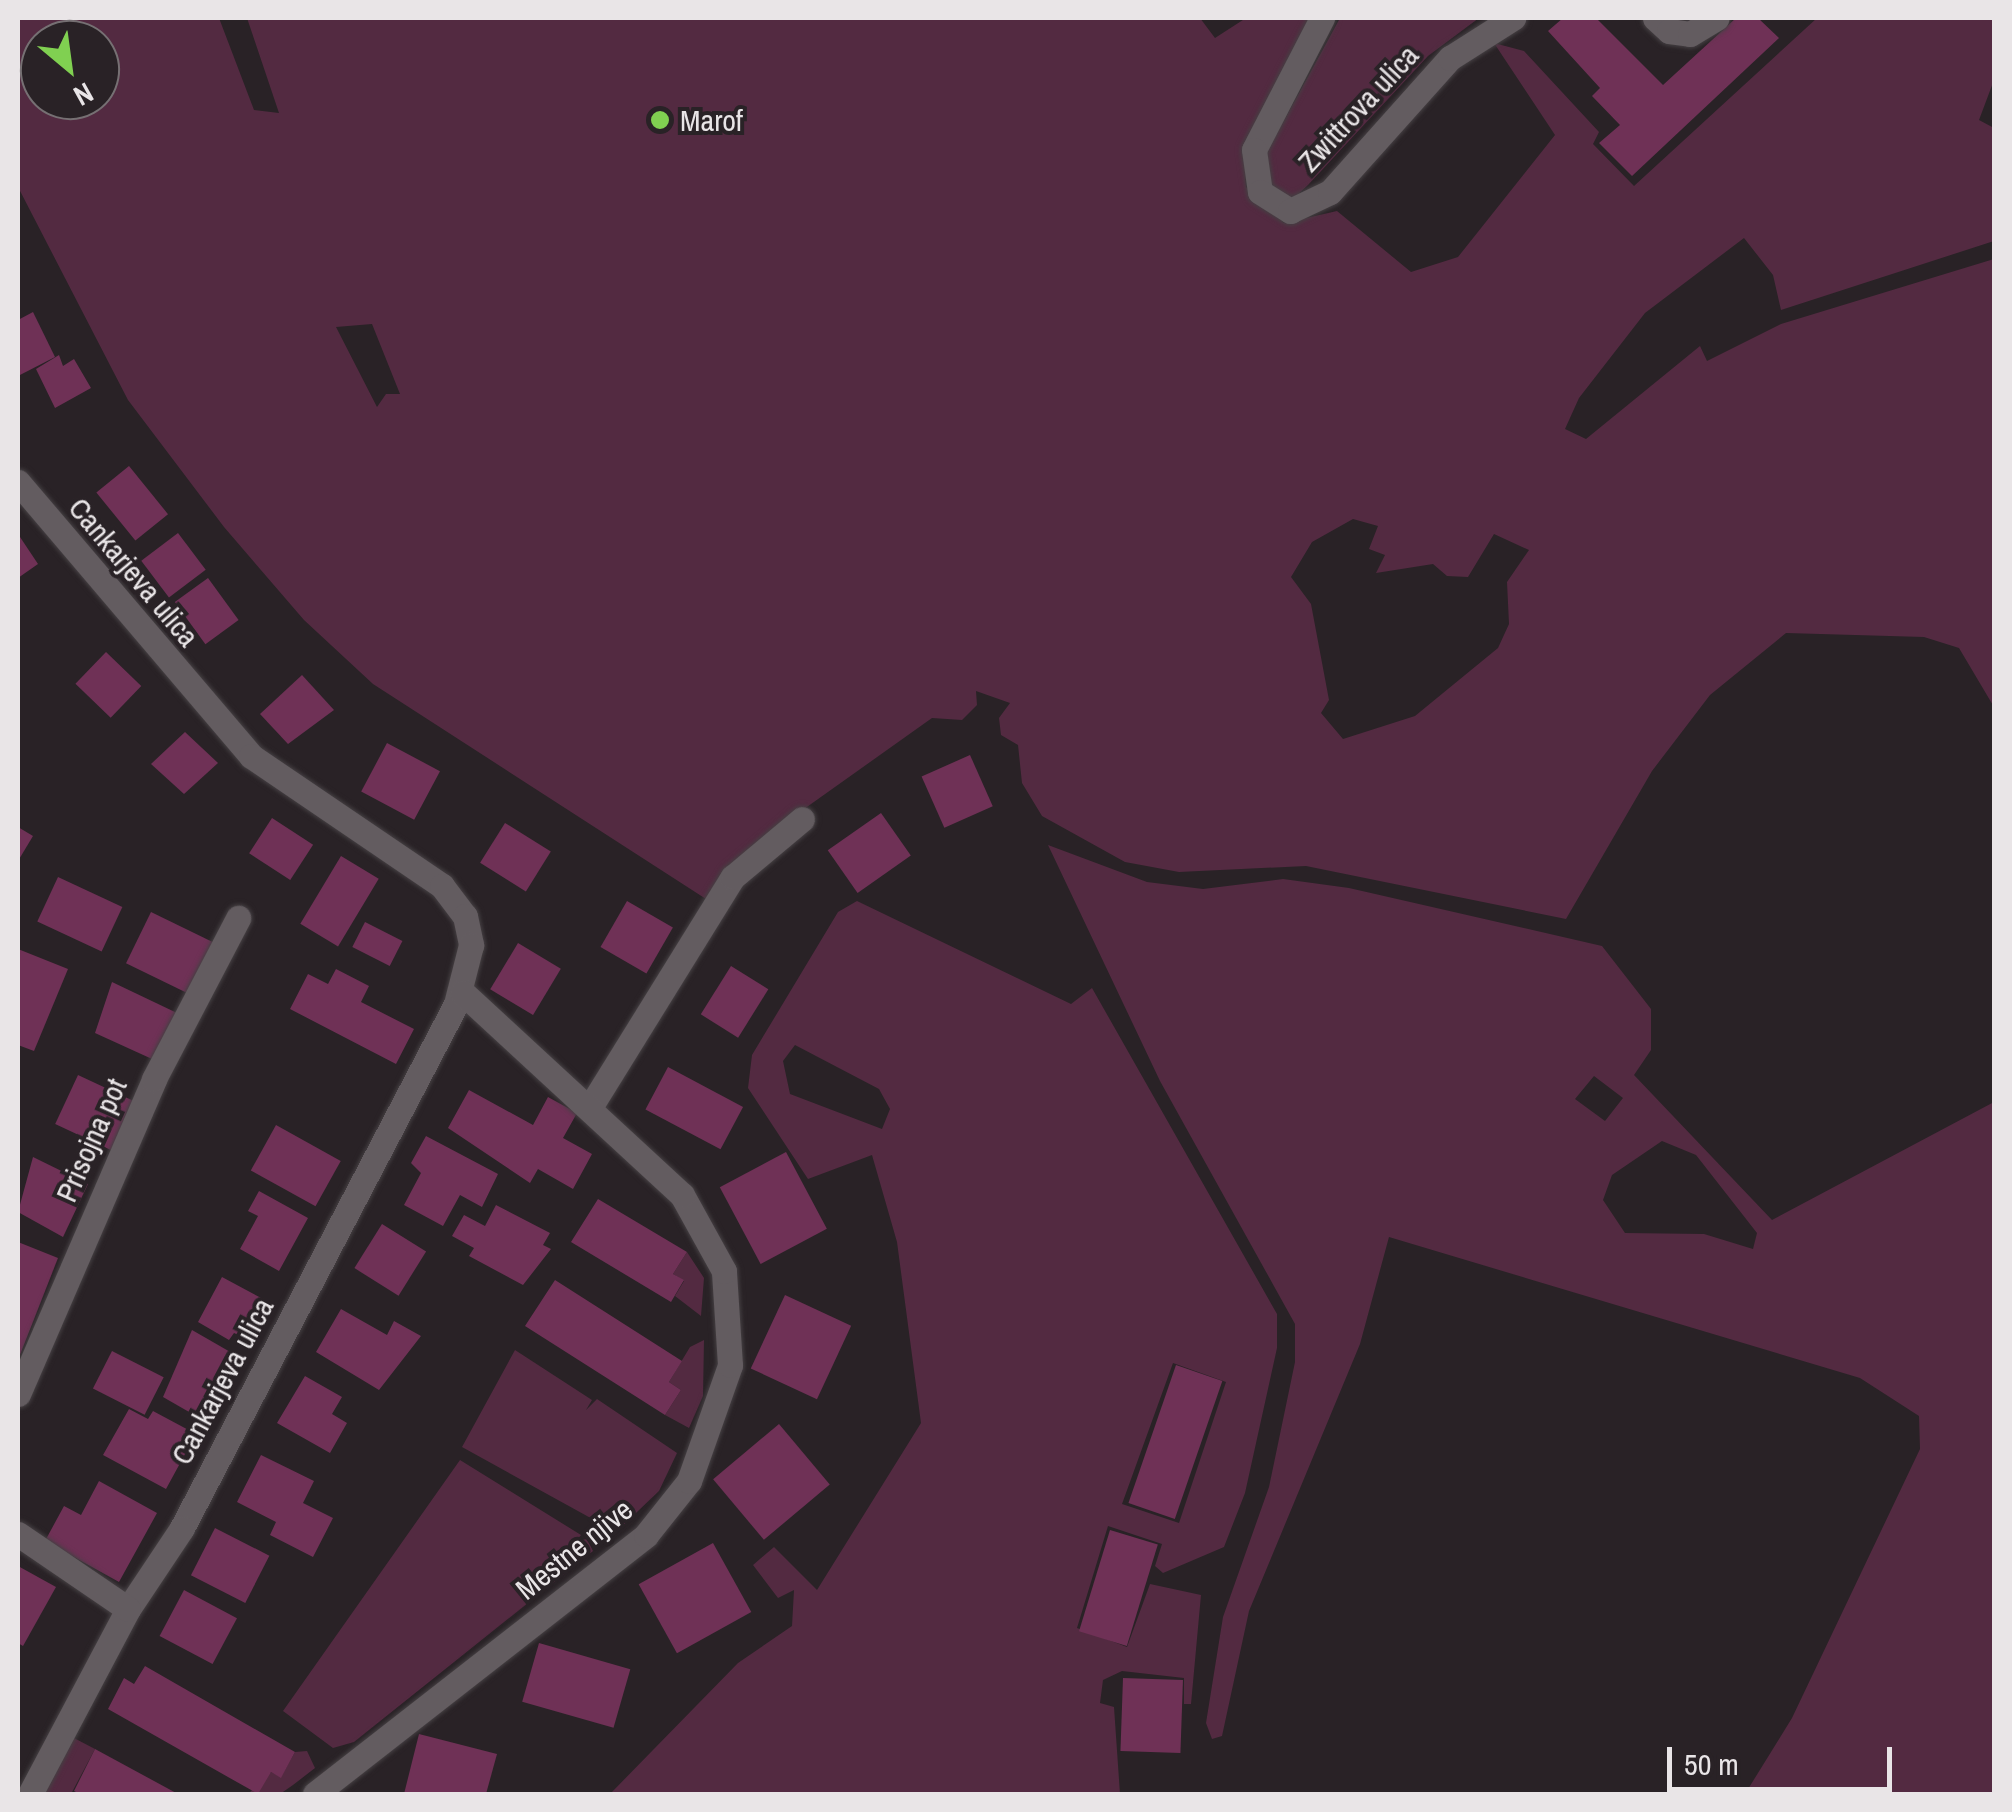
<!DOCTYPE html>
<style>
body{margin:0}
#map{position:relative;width:2012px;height:1812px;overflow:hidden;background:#292226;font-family:"Archivo Narrow",sans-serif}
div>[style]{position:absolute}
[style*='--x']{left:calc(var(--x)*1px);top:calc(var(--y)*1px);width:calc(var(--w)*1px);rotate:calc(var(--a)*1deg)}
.green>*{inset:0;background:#532a41}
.building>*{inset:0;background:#6f3156;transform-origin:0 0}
.roads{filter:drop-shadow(0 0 2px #454043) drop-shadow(0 0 2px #454043)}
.minor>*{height:25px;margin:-12.5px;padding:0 12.5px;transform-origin:12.5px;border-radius:12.5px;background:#635c60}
.dots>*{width:28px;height:28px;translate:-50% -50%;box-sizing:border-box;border:5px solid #292226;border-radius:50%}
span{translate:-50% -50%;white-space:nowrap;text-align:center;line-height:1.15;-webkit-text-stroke:8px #292226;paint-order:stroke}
.street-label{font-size:30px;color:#e9e5e7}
.poi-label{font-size:30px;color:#e9e5e7}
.left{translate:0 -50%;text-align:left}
.frame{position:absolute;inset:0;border:20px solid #e9e5e7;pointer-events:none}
.north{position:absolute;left:20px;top:20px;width:100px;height:100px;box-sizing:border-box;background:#292226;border:2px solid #767073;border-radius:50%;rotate:151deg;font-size:28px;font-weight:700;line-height:40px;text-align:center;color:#e9e5e7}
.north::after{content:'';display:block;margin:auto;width:35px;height:45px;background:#80d051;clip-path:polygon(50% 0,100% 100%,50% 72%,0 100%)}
.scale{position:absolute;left:1667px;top:1747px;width:225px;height:45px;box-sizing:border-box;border:5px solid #e9e5e7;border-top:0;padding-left:12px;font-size:30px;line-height:35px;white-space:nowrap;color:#e9e5e7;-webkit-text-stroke:8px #292226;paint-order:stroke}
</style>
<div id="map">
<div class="green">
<div style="clip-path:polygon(evenodd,18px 18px,219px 18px,254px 110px,279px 113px,247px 18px,1200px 18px,1215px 38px,1246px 18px,1311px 18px,1244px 156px,1246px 187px,1284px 223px,1337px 211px,1411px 272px,1458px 257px,1555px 135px,1494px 43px,1524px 51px,1599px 132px,1593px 144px,1634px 186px,1817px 18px,1994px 18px,1994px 80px,1979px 120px,1994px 128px,1994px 241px,1781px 310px,1773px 275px,1744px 238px,1645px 313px,1579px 398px,1565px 429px,1586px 439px,1700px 346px,1707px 361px,1781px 324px,1994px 259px,1994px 707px,1959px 648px,1924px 637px,1786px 633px,1710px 695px,1652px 771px,1566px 919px,1306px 866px,1179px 872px,1125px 862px,1042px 816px,1022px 783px,1018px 745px,1001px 735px,999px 718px,1010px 703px,976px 691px,977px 705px,962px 720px,932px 718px,790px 819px,706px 899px,373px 684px,304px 620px,224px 527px,128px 400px,18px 187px,18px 18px,40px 40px,100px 40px,100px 100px,40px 100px,40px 40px,18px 18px,372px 324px,400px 394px,386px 394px,377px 407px,336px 327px,372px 324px,18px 18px,1353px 519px,1378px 526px,1369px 549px,1385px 555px,1376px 573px,1433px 564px,1447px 576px,1468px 577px,1494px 534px,1529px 550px,1507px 582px,1509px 624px,1498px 648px,1415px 716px,1343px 739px,1321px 713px,1329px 700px,1311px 604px,1291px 577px,1312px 542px,1353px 519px)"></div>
<div style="clip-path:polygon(1340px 18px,1479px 18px,1428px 56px,1308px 185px,1294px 198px,1278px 197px,1261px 176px,1263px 159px)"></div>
<div style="clip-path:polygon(evenodd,1048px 845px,1147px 882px,1203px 889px,1283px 879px,1349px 888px,1602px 946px,1651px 1009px,1651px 1050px,1634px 1075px,1772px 1220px,1994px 1102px,1994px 1794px,1745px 1794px,1792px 1718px,1920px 1449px,1919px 1416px,1860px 1378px,1389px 1237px,1360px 1344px,1249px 1611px,1222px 1736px,1212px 1739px,1206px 1723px,1223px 1617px,1269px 1487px,1295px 1362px,1295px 1324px,1160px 1081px,1048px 845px,1594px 1076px,1623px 1098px,1605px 1121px,1575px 1099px,1594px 1076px,1048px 845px,1662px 1141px,1696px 1155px,1757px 1233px,1753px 1249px,1704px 1234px,1625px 1233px,1603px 1200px,1612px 1175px,1662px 1141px)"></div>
<div style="clip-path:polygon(evenodd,857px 901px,1071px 1004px,1092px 988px,1277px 1314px,1277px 1348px,1245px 1493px,1224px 1547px,1163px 1573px,1155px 1566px,1162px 1544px,1108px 1526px,1077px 1628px,1127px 1647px,1150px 1584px,1201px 1595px,1191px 1704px,1184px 1704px,1184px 1678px,1122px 1671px,1103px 1680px,1100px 1703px,1114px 1707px,1120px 1794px,610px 1794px,738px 1663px,792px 1626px,794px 1590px,778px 1598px,753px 1565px,774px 1547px,817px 1590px,921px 1423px,897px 1242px,872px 1155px,808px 1179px,748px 1088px,752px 1055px,838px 912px,857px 901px,795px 1045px,879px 1089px,890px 1109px,882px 1129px,790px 1094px,783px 1061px,795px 1045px,857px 901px,1173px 1363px,1226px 1382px,1179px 1523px,1122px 1504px,1173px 1363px)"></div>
<div style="clip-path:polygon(687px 1252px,704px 1278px,701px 1316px,675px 1296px,684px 1281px,673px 1274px)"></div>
<div style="clip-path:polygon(704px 1340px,703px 1396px,689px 1428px,665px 1415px,681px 1390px,669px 1382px,690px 1347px)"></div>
<div style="clip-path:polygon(515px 1350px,592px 1400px,586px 1410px,597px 1399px,677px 1453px,659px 1491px,616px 1532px,462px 1447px)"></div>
<div style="clip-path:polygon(460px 1460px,581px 1535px,576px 1541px,587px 1539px,593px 1551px,354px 1742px,333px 1748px,283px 1711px)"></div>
<div style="clip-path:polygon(72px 1737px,95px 1749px,71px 1794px,41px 1794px)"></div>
<div style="clip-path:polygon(307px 1751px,315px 1768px,293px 1785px,280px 1794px,248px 1794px,271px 1772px,281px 1777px,295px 1752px)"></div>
</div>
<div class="building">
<div style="clip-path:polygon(1563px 18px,1596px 18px,1663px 85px,1736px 18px,1758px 18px,1779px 38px,1632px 176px,1599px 143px,1620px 125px,1592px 96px,1600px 88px,1548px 31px)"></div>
<div style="clip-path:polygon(33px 312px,55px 357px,18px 376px,18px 320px)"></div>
<div style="clip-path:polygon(59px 355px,63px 366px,74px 359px,91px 388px,55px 408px,36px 369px)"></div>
<div style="left:129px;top:466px;width:62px;height:42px;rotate:51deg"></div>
<div style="left:178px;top:533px;width:46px;height:46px;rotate:53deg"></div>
<div style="clip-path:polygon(18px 534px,38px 564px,18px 578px)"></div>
<div style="left:208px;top:578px;width:52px;height:41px;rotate:54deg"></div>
<div style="left:106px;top:652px;width:49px;height:44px;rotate:44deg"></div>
<div style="clip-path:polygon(302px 675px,334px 710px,288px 744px,260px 714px)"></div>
<div style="clip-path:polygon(185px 732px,218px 763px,184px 794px,151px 764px)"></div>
<div style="left:387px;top:743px;width:60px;height:55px;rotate:28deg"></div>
<div style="left:970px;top:755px;width:56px;height:53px;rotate:66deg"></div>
<div style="left:881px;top:813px;width:52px;height:65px;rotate:55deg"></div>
<div style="left:272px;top:818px;width:49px;height:42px;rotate:33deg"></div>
<div style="left:505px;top:823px;width:54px;height:47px;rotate:32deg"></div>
<div style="clip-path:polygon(18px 827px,33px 836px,18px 861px)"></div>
<div style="left:341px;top:856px;width:44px;height:79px;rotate:31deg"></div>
<div style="left:58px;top:877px;width:71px;height:49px;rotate:25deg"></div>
<div style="left:627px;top:901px;width:53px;height:53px;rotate:30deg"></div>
<div style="left:151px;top:912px;width:72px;height:57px;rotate:26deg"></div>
<div style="left:365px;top:922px;width:42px;height:28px;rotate:27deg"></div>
<div style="left:518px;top:943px;width:50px;height:54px;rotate:31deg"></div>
<div style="clip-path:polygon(18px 949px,68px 969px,34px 1051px,18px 1045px)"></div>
<div style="left:731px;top:966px;width:44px;height:57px;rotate:32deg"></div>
<div style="clip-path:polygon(336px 969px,369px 986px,361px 1002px,414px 1029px,396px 1064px,290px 1009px,308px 974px,328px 984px)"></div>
<div style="clip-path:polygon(112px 982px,177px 1013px,152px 1059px,95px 1033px)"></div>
<div style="left:668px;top:1067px;width:85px;height:48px;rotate:28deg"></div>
<div style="left:78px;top:1075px;width:62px;height:54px;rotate:25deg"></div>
<div style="clip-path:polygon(469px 1090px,533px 1125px,548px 1097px,577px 1113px,563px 1138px,592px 1154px,573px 1189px,538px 1169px,530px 1183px,448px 1128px)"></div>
<div style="left:276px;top:1125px;width:74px;height:52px;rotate:29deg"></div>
<div style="clip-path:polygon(426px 1136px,498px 1174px,482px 1207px,460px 1195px,443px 1226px,404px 1205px,421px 1173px,411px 1163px)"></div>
<div style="left:786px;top:1152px;width:87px;height:75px;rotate:62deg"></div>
<div style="clip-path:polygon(33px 1157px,88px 1184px,63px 1237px,18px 1212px)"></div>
<div style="clip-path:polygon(259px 1191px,308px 1218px,279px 1271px,240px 1249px,258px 1216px,248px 1211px)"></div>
<div style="clip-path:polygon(598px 1199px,687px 1252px,673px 1274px,684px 1280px,671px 1302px,571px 1242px)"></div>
<div style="clip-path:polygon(496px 1205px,550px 1233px,543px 1245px,551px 1249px,523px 1285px,469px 1256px,474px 1248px,452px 1236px,464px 1215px,485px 1226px)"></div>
<div style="left:382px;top:1224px;width:52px;height:52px;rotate:32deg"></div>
<div style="clip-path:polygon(18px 1242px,58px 1258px,18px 1360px)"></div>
<div style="clip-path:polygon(222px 1277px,263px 1299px,257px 1309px,265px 1314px,245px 1338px,234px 1333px,229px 1340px,198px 1322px)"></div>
<div style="clip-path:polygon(555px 1280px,682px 1361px,669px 1382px,681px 1390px,665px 1415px,525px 1326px)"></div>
<div style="left:785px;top:1295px;width:73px;height:81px;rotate:25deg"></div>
<div style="clip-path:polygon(341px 1309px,387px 1335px,394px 1321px,421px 1336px,379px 1390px,316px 1352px)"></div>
<div style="clip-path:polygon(192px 1330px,239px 1357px,203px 1420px,163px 1397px)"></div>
<div style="left:112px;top:1351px;width:58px;height:42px;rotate:27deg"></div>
<div style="left:1176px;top:1365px;width:49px;height:146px;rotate:19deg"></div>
<div style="clip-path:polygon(305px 1376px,342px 1397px,332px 1414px,347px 1423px,330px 1453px,277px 1423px)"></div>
<div style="clip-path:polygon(129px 1409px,148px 1419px,153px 1411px,196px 1434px,166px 1489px,103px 1455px)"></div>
<div style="left:779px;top:1424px;width:79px;height:86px;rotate:50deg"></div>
<div style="clip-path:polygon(261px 1455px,314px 1481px,303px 1503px,333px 1518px,313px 1557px,270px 1535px,276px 1522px,237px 1502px)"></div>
<div style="clip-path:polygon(99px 1481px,157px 1513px,119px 1582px,45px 1541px,64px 1506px,81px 1515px)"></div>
<div style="left:215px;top:1528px;width:61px;height:53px;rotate:27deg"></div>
<div style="left:1110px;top:1530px;width:50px;height:106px;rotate:17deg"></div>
<div style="left:713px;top:1543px;width:79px;height:85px;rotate:61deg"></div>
<div style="clip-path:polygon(18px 1566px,56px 1587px,23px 1646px,18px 1643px)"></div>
<div style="left:184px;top:1590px;width:60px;height:52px;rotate:28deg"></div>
<div style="left:539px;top:1643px;width:95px;height:61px;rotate:16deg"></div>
<div style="clip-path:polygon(145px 1666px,295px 1752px,281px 1778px,271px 1772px,258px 1794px,108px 1709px,124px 1678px,134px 1684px)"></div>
<div style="left:1123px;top:1678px;width:60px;height:73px;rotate:2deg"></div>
<div style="clip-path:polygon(419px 1734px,497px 1754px,486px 1794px,404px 1794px)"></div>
<div style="clip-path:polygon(95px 1749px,178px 1794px,80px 1794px,74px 1791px)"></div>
</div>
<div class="roads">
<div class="minor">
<div style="--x:1322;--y:18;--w:148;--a:117.3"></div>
<div style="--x:1254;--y:150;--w:42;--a:81.9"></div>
<div style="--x:1260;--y:192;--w:36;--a:32"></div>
<div style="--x:1290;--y:211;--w:44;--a:-25.4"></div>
<div style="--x:1330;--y:192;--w:180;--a:-48.2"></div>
<div style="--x:1450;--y:58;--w:75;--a:-32.4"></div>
<div style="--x:1655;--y:18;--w:19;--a:43"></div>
<div style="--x:1669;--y:31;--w:21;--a:8"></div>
<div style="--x:1690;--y:34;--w:31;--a:-31"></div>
<div style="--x:18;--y:482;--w:360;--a:49.6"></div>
<div style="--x:251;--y:756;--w:231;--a:34.2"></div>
<div style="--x:442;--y:886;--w:38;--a:53"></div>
<div style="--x:465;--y:916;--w:30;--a:78"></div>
<div style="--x:471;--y:945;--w:61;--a:104.3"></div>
<div style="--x:456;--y:1004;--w:591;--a:117.61"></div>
<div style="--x:182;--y:1528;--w:97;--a:123.7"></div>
<div style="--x:128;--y:1609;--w:209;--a:117.9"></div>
<div style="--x:592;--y:1104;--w:267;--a:-58.2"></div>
<div style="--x:733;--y:877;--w:90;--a:-40"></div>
<div style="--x:18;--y:1394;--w:343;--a:-66.6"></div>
<div style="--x:154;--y:1079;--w:182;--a:-62.4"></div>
<div style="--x:18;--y:1534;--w:133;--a:34.3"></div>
<div style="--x:315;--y:1794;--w:420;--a:-38"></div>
<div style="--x:646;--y:1535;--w:69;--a:-51.5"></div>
<div style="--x:689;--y:1481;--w:123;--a:-70.5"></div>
<div style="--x:730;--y:1365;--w:94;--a:-93.7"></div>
<div style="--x:724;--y:1271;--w:87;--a:-118.9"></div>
<div style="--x:682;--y:1195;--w:299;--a:-137.3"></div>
</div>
</div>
<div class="dots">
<div style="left:660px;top:120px;background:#80d051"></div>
</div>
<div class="street-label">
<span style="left:1358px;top:108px;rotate:-47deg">Zwittrova ulica</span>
<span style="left:134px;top:572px;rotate:50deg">Cankarjeva ulica</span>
<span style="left:91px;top:1140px;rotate:-66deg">Prisojna pot</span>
<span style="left:222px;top:1381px;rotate:-62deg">Cankarjeva ulica</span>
<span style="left:574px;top:1549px;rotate:-39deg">Mestne njive</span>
</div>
<div class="poi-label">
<span class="left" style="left:680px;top:120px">Marof</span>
</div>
<div class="frame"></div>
<div class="north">N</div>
<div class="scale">50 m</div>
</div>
